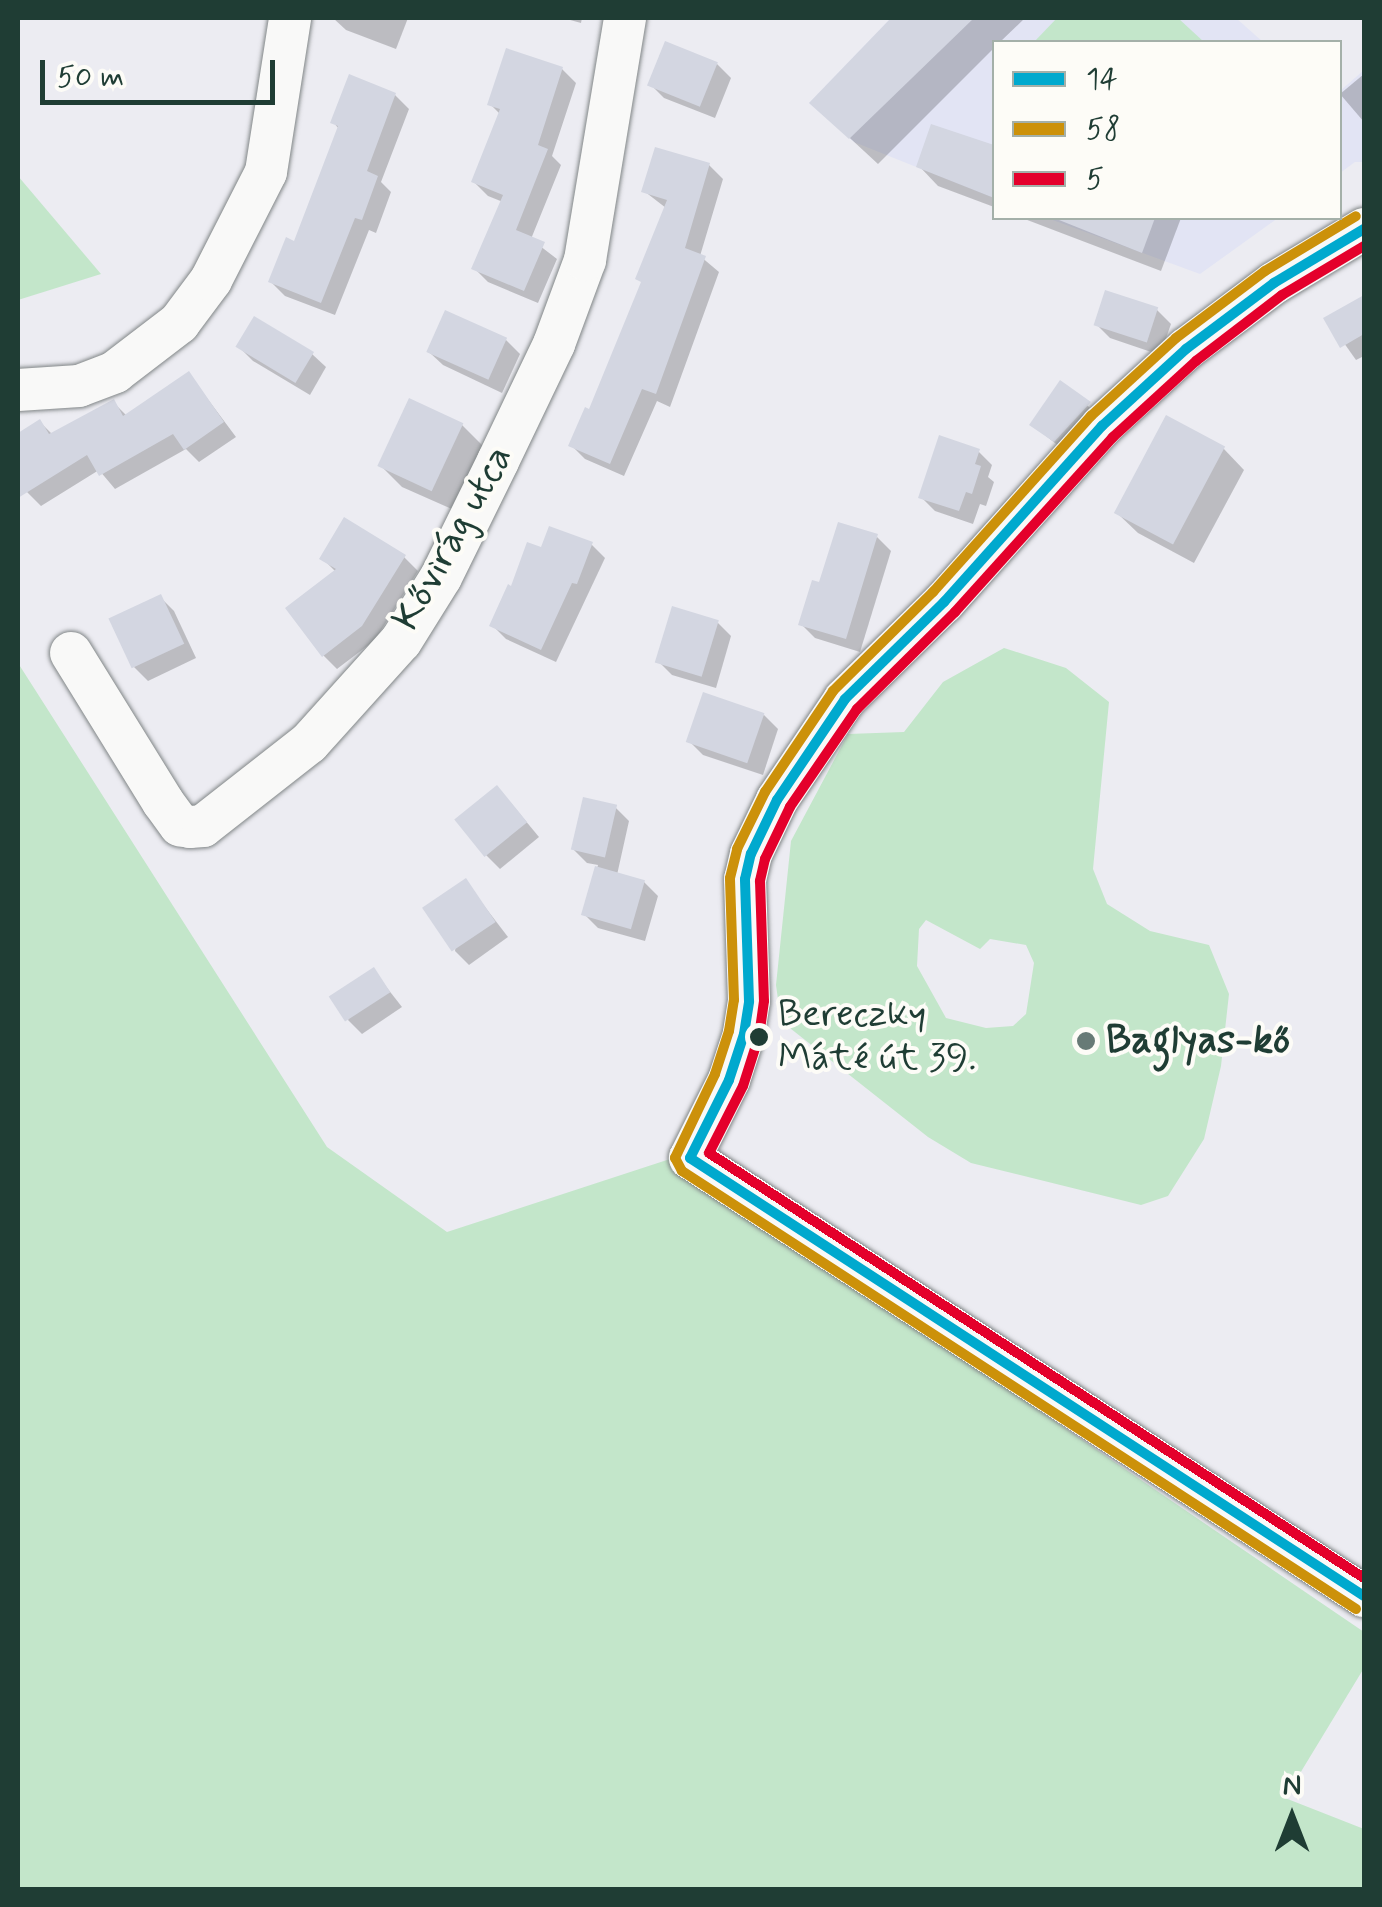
<!DOCTYPE html>
<meta charset="utf-8">
<style>
body{margin:0}
#map{position:relative;width:1382px;height:1907px;overflow:hidden;background:#ececf2;font-family:Mynerve,sans-serif}
div>[style]{position:absolute}
[style*='--x']{left:calc(var(--x)*1px);top:calc(var(--y)*1px);width:calc(var(--w)*1px);rotate:calc(var(--a)*1deg)}
.built>*{inset:0;background:#e2e4f4}
.green>*{inset:0;background:#c3e6ca}
.shadow>*{inset:0;background:#0003}
.building>*{inset:0;background:#d3d6e1;transform-origin:0 0}
.roads{filter:drop-shadow(0 0 2px #818687) drop-shadow(0 0 2px #818687)}
.minor>*{height:42px;margin:-21px;padding:0 21px;transform-origin:21px;border-radius:21px;background:#f9f9f8}
.bus-1>*{height:10px;margin:-5px;padding:0 5px;transform-origin:5px;border-radius:5px;background:#00a9ce}
.bus-2>*{height:10px;margin:-5px;padding:0 5px;transform-origin:5px;border-radius:5px;background:#cc910a}
.bus-3>*{height:10px;margin:-5px;padding:0 5px;transform-origin:5px;border-radius:5px;background:#e4002b}
.dots>*{width:28px;height:28px;translate:-50% -50%;box-sizing:border-box;border:5px solid #fdfcf7;border-radius:50%}
span{translate:-50% -50%;white-space:nowrap;text-align:center;line-height:1.15;-webkit-text-stroke:8px #fdfcf7;paint-order:stroke}
.bus-label{font-size:38px;color:#1f3d34}
.left{translate:0 -50%;text-align:left}
.street-label{font-size:40px;color:#1f3d34}
.poi-label{font-size:40px;color:#1f3d34;font-weight:700}
.frame{position:absolute;inset:0;border:20px solid #1f3d34;pointer-events:none}
.legend{position:absolute;left:992px;top:40px;width:350px;height:180px;box-sizing:border-box;background:#fdfcf7;border:2px solid #a4b0a9;margin:0;padding:12px 18px;list-style:none;font-size:30px;color:#1f3d34}
.legend li{display:flex;align-items:center;gap:20px;height:50px}
.legend b{width:50px;border:2px solid #a4b0a9}
.north{position:absolute;left:1242px;top:1767px;width:100px;height:100px;-webkit-text-stroke:8px #fdfcf7;paint-order:stroke;rotate:0deg;font-size:28px;font-weight:700;line-height:40px;text-align:center;color:#1f3d34}
.north::after{content:'';display:block;margin:auto;width:35px;height:45px;background:#1f3d34;clip-path:polygon(50% 0,100% 100%,50% 72%,0 100%)}
.scale{position:absolute;left:40px;top:60px;width:235px;height:45px;box-sizing:border-box;border:5px solid #1f3d34;border-top:0;padding-left:12px;font-size:30px;line-height:35px;white-space:nowrap;color:#1f3d34;-webkit-text-stroke:8px #fdfcf7;paint-order:stroke}
</style>
<div id="map">
<div class="built">
<div style="clip-path:polygon(891px 18px,1236px 18px,1263px 42px,994px 42px,994px 198px,854px 142px,809px 103px)"></div>
<div style="clip-path:polygon(1364px 70px,1364px 162px,1355px 162px,1340px 173px,1340px 91px)"></div>
<div style="clip-path:polygon(1047px 218px,1278px 218px,1200px 274px)"></div>
</div>
<div class="green">
<div style="clip-path:polygon(1057px 18px,1178px 18px,1204px 42px,1034px 42px)"></div>
<div style="clip-path:polygon(18px 176px,101px 274px,18px 300px)"></div>
<div style="clip-path:polygon(evenodd,1004px 648px,1066px 668px,1109px 702px,1093px 869px,1107px 904px,1150px 931px,1209px 945px,1229px 994px,1221px 1066px,1204px 1139px,1168px 1196px,1141px 1205px,971px 1163px,928px 1137px,781px 1021px,776px 985px,791px 841px,848px 734px,904px 732px,943px 682px,1004px 648px,926px 920px,980px 949px,990px 939px,1026px 945px,1034px 963px,1026px 1014px,1013px 1026px,986px 1028px,946px 1018px,917px 966px,919px 929px,926px 920px)"></div>
<div style="clip-path:polygon(18px 663px,327px 1147px,447px 1232px,670px 1159px,1364px 1632px,1364px 1668px,1285px 1798px,1364px 1829px,1364px 1889px,18px 1889px)"></div>
</div>
<div class="shadow">
<div style="clip-path:polygon(333px 18px,408px 18px,396px 49px,346px 30px)"></div>
<div style="clip-path:polygon(563px 18px,582px 18px,581px 23px)"></div>
<div style="clip-path:polygon(895px 18px,1025px 18px,1000px 42px,994px 42px,994px 48px,878px 164px,812px 103px)"></div>
<div style="clip-path:polygon(717px 64px,731px 78px,715px 118px,664px 98px,650px 84px)"></div>
<div style="clip-path:polygon(562px 69px,576px 83px,552px 156px,561px 165px,531px 239px,557px 259px,538px 303px,488px 282px,474px 268px,503px 202px,488px 196px,474px 182px,501px 115px,490px 104px)"></div>
<div style="clip-path:polygon(1364px 74px,1364px 122px,1340px 94px)"></div>
<div style="clip-path:polygon(395px 95px,409px 109px,381px 182px,391px 192px,376px 233px,369px 230px,335px 315px,285px 296px,271px 282px,296px 244px,339px 129px,333px 122px)"></div>
<div style="clip-path:polygon(933px 128px,994px 148px,994px 207px,938px 186px,919px 166px)"></div>
<div style="clip-path:polygon(709px 165px,723px 179px,700px 256px,719px 272px,670px 407px,657px 401px,624px 476px,585px 459px,571px 445px,591px 412px,643px 284px,666px 208px,644px 191px)"></div>
<div style="clip-path:polygon(1022px 218px,1181px 218px,1161px 271px)"></div>
<div style="clip-path:polygon(1364px 298px,1364px 356px,1356px 360px,1327px 319px)"></div>
<div style="clip-path:polygon(1157px 310px,1171px 324px,1160px 355px,1110px 338px,1096px 324px)"></div>
<div style="clip-path:polygon(446px 313px,506px 340px,520px 354px,502px 393px,443px 365px,429px 352px)"></div>
<div style="clip-path:polygon(239px 347px,312px 354px,326px 367px,310px 395px,253px 361px)"></div>
<div style="clip-path:polygon(189px 374px,236px 437px,199px 462px,186px 449px,115px 489px,99px 470px,41px 506px,27px 492px,18px 476px,18px 436px,40px 422px,53px 435px,113px 402px,127px 416px)"></div>
<div style="clip-path:polygon(1060px 384px,1103px 418px,1069px 454px,1032px 425px)"></div>
<div style="clip-path:polygon(462px 425px,483px 446px,454px 510px,402px 487px,381px 466px)"></div>
<div style="clip-path:polygon(1223px 448px,1244px 470px,1194px 563px,1138px 533px,1116px 512px)"></div>
<div style="clip-path:polygon(978px 451px,992px 465px,988px 477px,994px 482px,986px 506px,980px 504px,973px 524px,935px 511px,921px 497px)"></div>
<div style="clip-path:polygon(877px 537px,891px 551px,860px 652px,815px 638px,801px 624px,821px 585px)"></div>
<div style="clip-path:polygon(591px 544px,605px 558px,556px 662px,506px 639px,492px 625px,543px 550px)"></div>
<div style="clip-path:polygon(404px 557px,418px 571px,375px 640px,337px 669px,323px 655px,336px 572px,322px 558px)"></div>
<div style="clip-path:polygon(160px 597px,174px 611px,196px 658px,148px 681px,134px 667px)"></div>
<div style="clip-path:polygon(717px 622px,731px 636px,716px 688px,672px 675px,658px 661px)"></div>
<div style="clip-path:polygon(764px 715px,778px 729px,763px 775px,703px 755px,689px 741px)"></div>
<div style="clip-path:polygon(510px 802px,539px 837px,500px 869px,486px 855px)"></div>
<div style="clip-path:polygon(615px 807px,629px 821px,617px 875px,644px 882px,658px 896px,645px 941px,598px 928px,584px 914px,598px 865px,587px 863px,573px 849px)"></div>
<div style="clip-path:polygon(465px 881px,508px 937px,469px 965px,455px 951px)"></div>
<div style="clip-path:polygon(373px 970px,402px 1007px,362px 1034px,348px 1020px)"></div>
</div>
<div class="building">
<div style="clip-path:polygon(891px 18px,974px 18px,849px 139px,809px 103px)"></div>
<div style="left:665px;top:41px;width:57px;height:48px;rotate:22deg"></div>
<div style="clip-path:polygon(506px 48px,563px 67px,538px 145px,548px 149px,516px 230px,545px 242px,524px 291px,471px 269px,503px 195px,471px 182px,500px 109px,487px 105px)"></div>
<div style="clip-path:polygon(349px 74px,396px 93px,367px 171px,378px 176px,362px 220px,355px 218px,321px 303px,268px 282px,286px 237px,294px 241px,338px 126px,330px 123px)"></div>
<div style="clip-path:polygon(931px 124px,994px 145px,994px 198px,916px 167px)"></div>
<div style="clip-path:polygon(655px 147px,710px 163px,685px 248px,706px 256px,656px 394px,642px 389px,610px 464px,568px 446px,585px 407px,589px 409px,641px 282px,635px 279px,667px 200px,641px 192px)"></div>
<div style="clip-path:polygon(1054px 218px,1155px 218px,1142px 253px)"></div>
<div style="left:1105px;top:290px;width:56px;height:37px;rotate:18deg"></div>
<div style="clip-path:polygon(1364px 295px,1364px 334px,1340px 348px,1323px 318px)"></div>
<div style="left:445px;top:310px;width:68px;height:46px;rotate:24deg"></div>
<div style="left:254px;top:316px;width:70px;height:36px;rotate:31deg"></div>
<div style="clip-path:polygon(189px 371px,224px 422px,184px 450px,173px 434px,99px 476px,87px 455px,18px 498px,18px 433px,40px 419px,49px 434px,114px 399px,123px 416px)"></div>
<div style="clip-path:polygon(1060px 380px,1091px 402px,1054px 442px,1029px 425px)"></div>
<div style="left:409px;top:398px;width:60px;height:75px;rotate:25deg"></div>
<div style="left:1166px;top:415px;width:67px;height:111px;rotate:28deg"></div>
<div style="clip-path:polygon(939px 435px,980px 449px,975px 464px,981px 466px,972px 494px,966px 492px,959px 511px,918px 498px)"></div>
<div style="clip-path:polygon(344px 517px,406px 555px,362px 626px,322px 657px,285px 608px,336px 569px,319px 559px)"></div>
<div style="clip-path:polygon(838px 522px,878px 534px,846px 639px,798px 625px,812px 580px,819px 582px)"></div>
<div style="clip-path:polygon(549px 526px,593px 542px,577px 584px,572px 583px,541px 650px,489px 626px,508px 584px,511px 586px,527px 542px,541px 547px)"></div>
<div style="left:161px;top:594px;width:55px;height:58px;rotate:65deg"></div>
<div style="left:672px;top:606px;width:49px;height:59px;rotate:17deg"></div>
<div style="left:703px;top:692px;width:65px;height:53px;rotate:19deg"></div>
<div style="left:497px;top:785px;width:48px;height:55px;rotate:51deg"></div>
<div style="left:583px;top:797px;width:35px;height:54px;rotate:13deg"></div>
<div style="left:595px;top:866px;width:52px;height:51px;rotate:16deg"></div>
<div style="left:466px;top:878px;width:53px;height:53px;rotate:56deg"></div>
<div style="left:374px;top:967px;width:30px;height:54px;rotate:57deg"></div>
</div>
<div class="roads">
<div class="minor">
<div style="--x:1364;--y:229;--w:105;--a:149"></div>
<div style="--x:1274;--y:283;--w:110;--a:143.1"></div>
<div style="--x:1186;--y:349;--w:114;--a:137.5"></div>
<div style="--x:1102;--y:426;--w:237;--a:131.9"></div>
<div style="--x:944;--y:602;--w:139;--a:135.6"></div>
<div style="--x:845;--y:699;--w:122;--a:124"></div>
<div style="--x:777;--y:800;--w:60;--a:115.7"></div>
<div style="--x:751;--y:854;--w:26;--a:103"></div>
<div style="--x:745;--y:879;--w:122;--a:88.1"></div>
<div style="--x:749;--y:1001;--w:33;--a:99"></div>
<div style="--x:744;--y:1034;--w:48;--a:108.1"></div>
<div style="--x:729;--y:1080;--w:87;--a:116.6"></div>
<div style="--x:690;--y:1158;--w:804;--a:33.02"></div>
<div style="--x:18;--y:390;--w:61;--a:-3.8"></div>
<div style="--x:79;--y:386;--w:39;--a:-21"></div>
<div style="--x:115;--y:372;--w:81;--a:-37.4"></div>
<div style="--x:179;--y:323;--w:54;--a:-53.3"></div>
<div style="--x:211;--y:280;--w:121;--a:-63"></div>
<div style="--x:266;--y:172;--w:156;--a:-81.1"></div>
<div style="--x:71;--y:653;--w:175;--a:58.3"></div>
<div style="--x:163;--y:802;--w:29;--a:54"></div>
<div style="--x:180;--y:825;--w:10;--a:11"></div>
<div style="--x:190;--y:827;--w:13;--a:-4"></div>
<div style="--x:203;--y:826;--w:135;--a:-38.1"></div>
<div style="--x:309;--y:743;--w:137;--a:-48"></div>
<div style="--x:401;--y:641;--w:75;--a:-58"></div>
<div style="--x:441;--y:577;--w:129;--a:-63.8"></div>
<div style="--x:498;--y:461;--w:130;--a:-64.4"></div>
<div style="--x:554;--y:344;--w:90;--a:-69.7"></div>
<div style="--x:585;--y:260;--w:245;--a:-80.6"></div>
</div>
</div>
<div class="bus-1">
<div style="--x:690;--y:1158;--w:87;--a:-63.4"></div>
<div style="--x:729;--y:1080;--w:48;--a:-71.9"></div>
<div style="--x:744;--y:1034;--w:33;--a:-81"></div>
<div style="--x:749;--y:1001;--w:122;--a:-91.9"></div>
<div style="--x:745;--y:879;--w:26;--a:-77"></div>
<div style="--x:751;--y:854;--w:60;--a:-64.3"></div>
<div style="--x:777;--y:800;--w:122;--a:-56"></div>
<div style="--x:845;--y:699;--w:139;--a:-44.4"></div>
<div style="--x:944;--y:602;--w:237;--a:-48.1"></div>
<div style="--x:1102;--y:426;--w:114;--a:-42.5"></div>
<div style="--x:1186;--y:349;--w:110;--a:-36.9"></div>
<div style="--x:1274;--y:283;--w:105;--a:-31"></div>
<div style="--x:690;--y:1158;--w:804;--a:33.02"></div>
</div>
<div class="bus-2">
<div style="--x:1356;--y:1609;--w:804;--a:-146.98"></div>
<div style="--x:682;--y:1171;--w:15;--a:-118"></div>
<div style="--x:675;--y:1158;--w:93;--a:-64.5"></div>
<div style="--x:715;--y:1074;--w:45;--a:-72"></div>
<div style="--x:729;--y:1031;--w:31;--a:-81"></div>
<div style="--x:734;--y:1000;--w:122;--a:-91.9"></div>
<div style="--x:730;--y:878;--w:30;--a:-76"></div>
<div style="--x:737;--y:849;--w:64;--a:-63.8"></div>
<div style="--x:765;--y:792;--w:122;--a:-56"></div>
<div style="--x:833;--y:691;--w:141;--a:-44.7"></div>
<div style="--x:933;--y:592;--w:237;--a:-48.1"></div>
<div style="--x:1091;--y:416;--w:115;--a:-42.5"></div>
<div style="--x:1176;--y:338;--w:111;--a:-37"></div>
<div style="--x:1265;--y:271;--w:106;--a:-31.1"></div>
</div>
<div class="bus-3">
<div style="--x:1364;--y:246;--w:96;--a:149.1"></div>
<div style="--x:1282;--y:295;--w:108;--a:142.5"></div>
<div style="--x:1196;--y:361;--w:113;--a:137.5"></div>
<div style="--x:1113;--y:437;--w:236;--a:132.1"></div>
<div style="--x:955;--y:612;--w:138;--a:135.3"></div>
<div style="--x:857;--y:709;--w:119;--a:124.4"></div>
<div style="--x:790;--y:807;--w:58;--a:115.7"></div>
<div style="--x:765;--y:859;--w:23;--a:103"></div>
<div style="--x:760;--y:881;--w:120;--a:88.1"></div>
<div style="--x:764;--y:1001;--w:35;--a:98"></div>
<div style="--x:759;--y:1036;--w:52;--a:107.7"></div>
<div style="--x:743;--y:1086;--w:75;--a:116.9"></div>
<div style="--x:709;--y:1153;--w:781;--a:32.98"></div>
</div>
<div class="dots">
<div style="left:759px;top:1037px;background:#1f3d34"></div>
<div style="left:1086px;top:1041px;background:#677a76"></div>
</div>
<div class="bus-label">
<span class="left" style="left:778px;top:1037px">Bereczky<br>Máté út 39.</span>
</div>
<div class="street-label">
<span style="left:453px;top:538px;rotate:-61deg">Kővirág utca</span>
</div>
<div class="poi-label">
<span class="left" style="left:1106px;top:1041px">Baglyas-kő</span>
</div>
<div class="frame"></div>
<ul class="legend">
<li><b style="height:12px;background:#00a9ce"></b>14</li>
<li><b style="height:12px;background:#cc910a"></b>58</li>
<li><b style="height:12px;background:#e4002b"></b>5</li>
</ul>
<div class="north">N</div>
<div class="scale">50 m</div>
</div>
